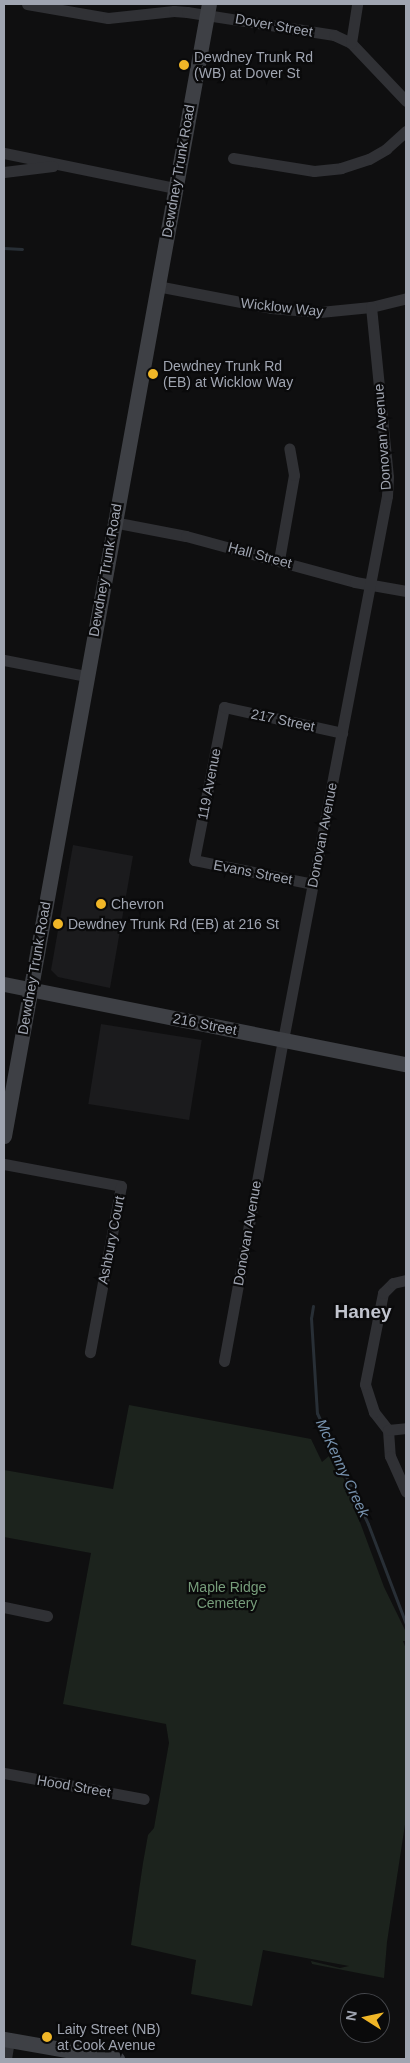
<!DOCTYPE html>
<style>
body{margin:0}
#map{position:relative;width:410px;height:2063px;overflow:hidden;background:#0f0f10;font-family:Arial,sans-serif}
div>[style]{position:absolute}
[style*='--x']{left:calc(var(--x)*1px);top:calc(var(--y)*1px);width:calc(var(--w)*1px);rotate:calc(var(--a)*1deg)}
.built>*{inset:0;background:#1b1b1d;transform-origin:0 0}
.green>*{inset:0;background:#1c231d}
.stream>*{height:3px;margin:-1.5px;padding:0 1.5px;transform-origin:1.5px;border-radius:1.5px;background:#282f36}
.street>*{height:11px;margin:-5.5px;padding:0 5.5px;transform-origin:5.5px;border-radius:5.5px;background:#303135}
.secondary>*{height:15px;margin:-7.5px;padding:0 7.5px;transform-origin:7.5px;border-radius:7.5px;background:#3e4045}
.dots>*{width:14px;height:14px;translate:-50% -50%;box-sizing:border-box;border:2px solid #0a0a0b;border-radius:50%}
span{translate:-50% -50%;white-space:nowrap;text-align:center;line-height:1.15;-webkit-text-stroke:4.5px #0a0a0b;paint-order:stroke}
.street-label{font-size:14px;color:#a0a5b1}
.poi-label{font-size:14px;color:#a0a5b1}
.left{translate:0 -50%;text-align:left}
.park-label{font-size:14px;color:#779d7b}
.water-label{font-size:15px;color:#7691ad;font-style:italic}
.district-label{font-size:19px;color:#c1c4ce;font-weight:700}
.frame{position:absolute;inset:0;border:5px solid #a0a5b1;pointer-events:none}
.north{position:absolute;left:340px;top:1993px;width:50px;height:50px;box-sizing:border-box;background:#0a0a0b;border:1px solid #46484d;border-radius:50%;rotate:280deg;font-size:14px;font-weight:700;line-height:20px;text-align:center;color:#a0a5b1}
.north::after{content:'';display:block;margin:auto;width:18px;height:22px;background:#f0b627;clip-path:polygon(50% 0,100% 100%,50% 72%,0 100%)}
</style>
<div id="map">
<div class="built">
<div style="clip-path:polygon(73px 845px,133px 856px,110px 988px,58px 977px,51px 970px)"></div>
<div style="left:101px;top:1024px;width:102px;height:81px;rotate:9deg"></div>
</div>
<div class="green">
<div style="clip-path:polygon(129px 1405px,311px 1439px,322px 1462px,329px 1456px,344px 1479px,384px 1587px,406px 1632px,406px 1641px,403px 1641px,406px 1649px,406px 1818px,387px 1942px,384px 1978px,312px 1964px,311px 1961px,340px 1968px,349px 1966px,263px 1950px,252px 2006px,191px 1994px,196px 1960px,131px 1945px,143px 1863px,148px 1835px,154px 1828px,169px 1743px,166px 1724px,63px 1704px,91px 1553px,4px 1537px,4px 1470px,113px 1489px)"></div>
</div>
<div class="stream">
<div style="--x:4;--y:248;--w:18;--a:3"></div>
<div style="--x:313;--y:1306;--w:12;--a:99"></div>
<div style="--x:311;--y:1318;--w:95;--a:86.4"></div>
<div style="--x:317;--y:1413;--w:122;--a:65.3"></div>
<div style="--x:368;--y:1524;--w:107;--a:69.2"></div>
</div>
<div class="street">
<div style="--x:27;--y:4;--w:82;--a:9.8"></div>
<div style="--x:108;--y:18;--w:66;--a:-6.1"></div>
<div style="--x:174;--y:11;--w:13;--a:4"></div>
<div style="--x:187;--y:12;--w:149;--a:8.9"></div>
<div style="--x:334;--y:35;--w:19;--a:25"></div>
<div style="--x:351;--y:43;--w:80;--a:46.5"></div>
<div style="--x:351;--y:43;--w:39;--a:-81"></div>
<div style="--x:4;--y:153;--w:175;--a:11.6"></div>
<div style="--x:233;--y:158;--w:82;--a:9.1"></div>
<div style="--x:314;--y:171;--w:27;--a:-6"></div>
<div style="--x:341;--y:168;--w:29;--a:-18"></div>
<div style="--x:369;--y:159;--w:20;--a:-30"></div>
<div style="--x:386;--y:149;--w:27;--a:-42"></div>
<div style="--x:4;--y:172;--w:49;--a:-7"></div>
<div style="--x:157;--y:286;--w:116;--a:10.9"></div>
<div style="--x:271;--y:308;--w:49;--a:4.7"></div>
<div style="--x:320;--y:312;--w:51;--a:-5.6"></div>
<div style="--x:371;--y:307;--w:36;--a:-14"></div>
<div style="--x:113;--y:522;--w:74;--a:10.9"></div>
<div style="--x:186;--y:536;--w:175;--a:15.2"></div>
<div style="--x:355;--y:582;--w:52;--a:10"></div>
<div style="--x:279;--y:560;--w:86;--a:-80"></div>
<div style="--x:294;--y:475;--w:27;--a:-100"></div>
<div style="--x:4;--y:660;--w:84;--a:11"></div>
<div style="--x:313;--y:884;--w:121;--a:-168.6"></div>
<div style="--x:194;--y:860;--w:156;--a:-78.9"></div>
<div style="--x:224;--y:707;--w:121;--a:12.4"></div>
<div style="--x:4;--y:1164;--w:119;--a:10.6"></div>
<div style="--x:121;--y:1186;--w:169;--a:100.6"></div>
<div style="--x:224;--y:1361;--w:326;--a:-79.6"></div>
<div style="--x:283;--y:1040;--w:554;--a:-79.18"></div>
<div style="--x:387;--y:496;--w:19;--a:-87"></div>
<div style="--x:388;--y:477;--w:171;--a:-95.7"></div>
<div style="--x:388;--y:1430;--w:23;--a:-128"></div>
<div style="--x:374;--y:1412;--w:29;--a:-108"></div>
<div style="--x:365;--y:1384;--w:93;--a:-78.8"></div>
<div style="--x:383;--y:1293;--w:14;--a:-45"></div>
<div style="--x:393;--y:1283;--w:13;--a:-13"></div>
<div style="--x:388;--y:1430;--w:26;--a:86"></div>
<div style="--x:390;--y:1456;--w:39;--a:66"></div>
<div style="--x:388;--y:1430;--w:18;--a:-6"></div>
<div style="--x:4;--y:1607;--w:44;--a:11.8"></div>
<div style="--x:4;--y:1773;--w:142;--a:10.5"></div>
<div style="--x:6;--y:2059;--w:19;--a:-81"></div>
</div>
<div class="secondary">
<div style="--x:4;--y:984;--w:410;--a:11.3"></div>
<div style="--x:4;--y:1136;--w:1150;--a:-79.74"></div>
<div style="--x:4;--y:2039;--w:115;--a:10"></div>
</div>
<div class="dots">
<div style="left:184px;top:65px;background:#f0b627"></div>
<div style="left:153px;top:374px;background:#f0b627"></div>
<div style="left:101px;top:904px;background:#f0b627"></div>
<div style="left:58px;top:924px;background:#f0b627"></div>
<div style="left:47px;top:2037px;background:#f0b627"></div>
</div>
<div class="street-label">
<span style="left:274px;top:25px;rotate:10deg">Dover Street</span>
<span style="left:178px;top:171px;rotate:-80deg">Dewdney Trunk Road</span>
<span style="left:282px;top:307px;rotate:6deg">Wicklow Way</span>
<span style="left:382px;top:437px;rotate:-94deg">Donovan Avenue</span>
<span style="left:260px;top:555px;rotate:15deg">Hall Street</span>
<span style="left:105px;top:570px;rotate:-80deg">Dewdney Trunk Road</span>
<span style="left:283px;top:720px;rotate:12deg">217 Street</span>
<span style="left:209px;top:784px;rotate:-79deg">119 Avenue</span>
<span style="left:322px;top:835px;rotate:-79deg">Donovan Avenue</span>
<span style="left:253px;top:872px;rotate:11deg">Evans Street</span>
<span style="left:34px;top:968px;rotate:-80deg">Dewdney Trunk Road</span>
<span style="left:205px;top:1024px;rotate:11deg">216 Street</span>
<span style="left:247px;top:1233px;rotate:-80deg">Donovan Avenue</span>
<span style="left:111px;top:1240px;rotate:-79deg">Ashbury Court</span>
<span style="left:74px;top:1786px;rotate:10deg">Hood Street</span>
</div>
<div class="poi-label">
<span class="left" style="left:194px;top:65px">Dewdney Trunk Rd<br>(WB) at Dover St</span>
<span class="left" style="left:163px;top:374px">Dewdney Trunk Rd<br>(EB) at Wicklow Way</span>
<span class="left" style="left:111px;top:904px">Chevron</span>
<span class="left" style="left:68px;top:924px">Dewdney Trunk Rd (EB) at 216 St</span>
<span class="left" style="left:57px;top:2037px">Laity Street (NB)<br>at Cook Avenue</span>
</div>
<div class="park-label">
<span style="left:227px;top:1595px">Maple Ridge<br>Cemetery</span>
</div>
<div class="water-label">
<span style="left:343px;top:1468px;rotate:65deg">McKenny Creek</span>
</div>
<div class="district-label">
<span style="left:363px;top:1312px">Haney</span>
</div>
<div class="frame"></div>
<div class="north">N</div>
</div>
